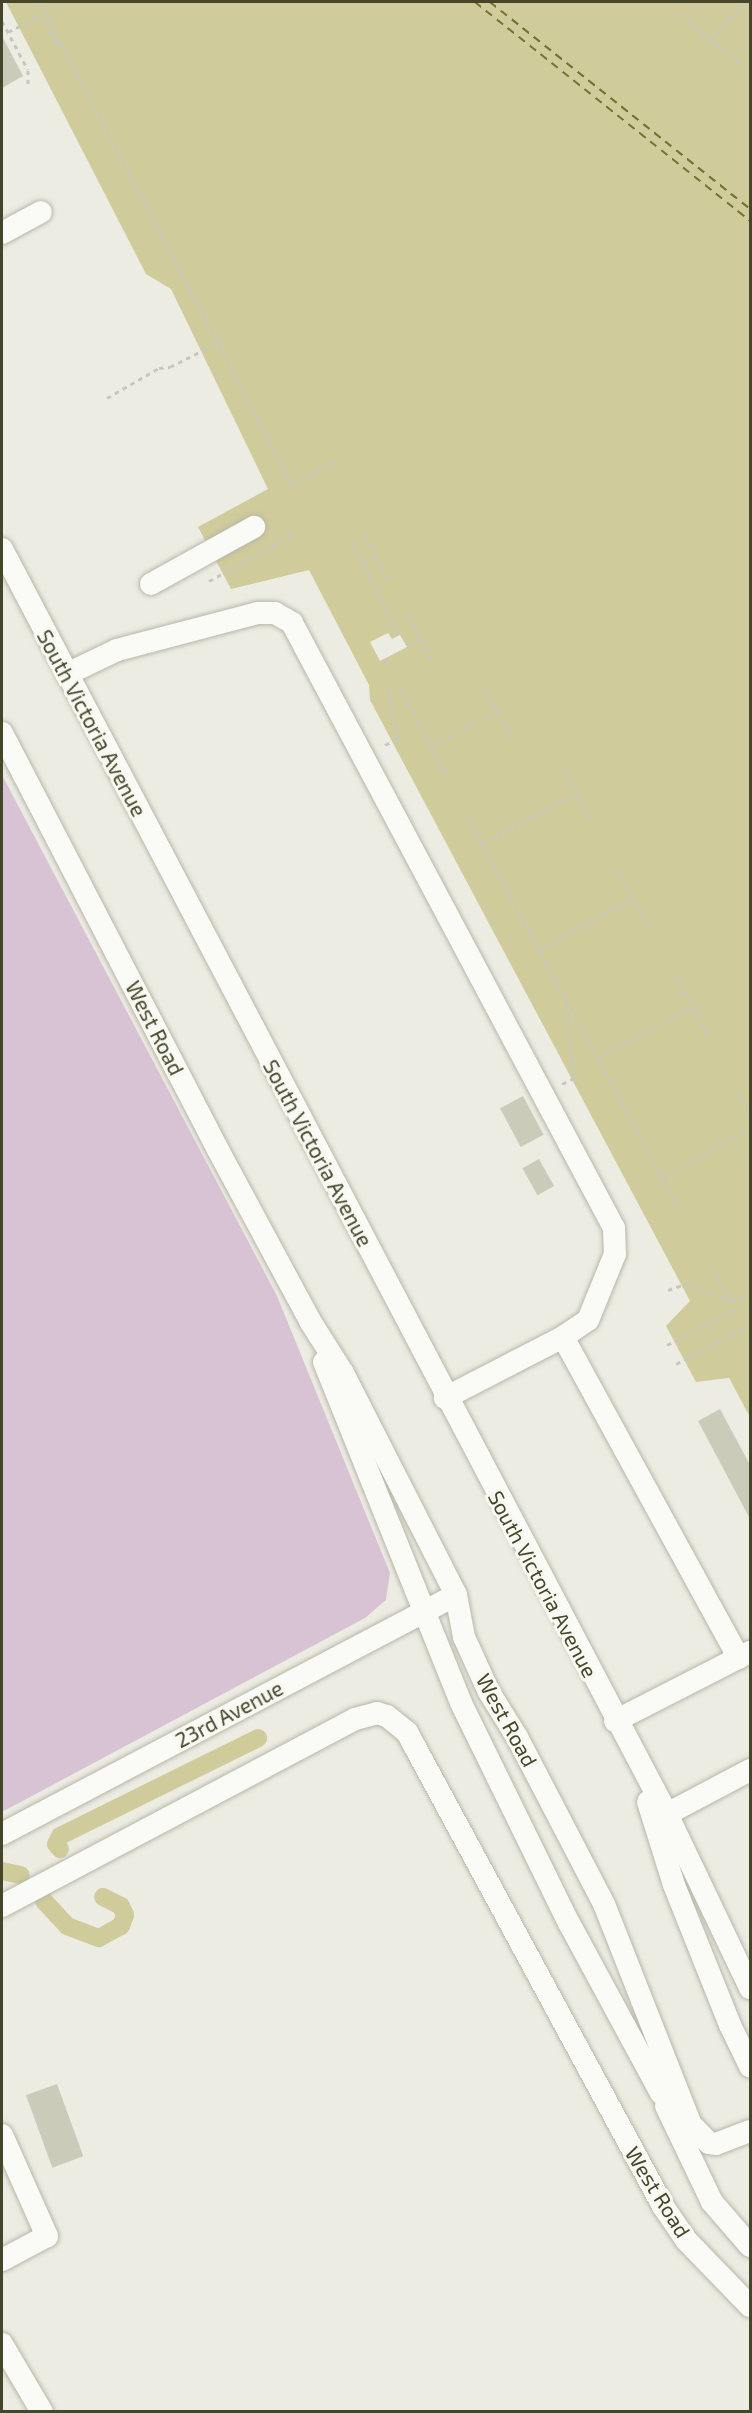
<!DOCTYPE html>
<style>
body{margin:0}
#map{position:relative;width:752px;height:2413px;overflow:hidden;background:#ecece3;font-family:"Exo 2",sans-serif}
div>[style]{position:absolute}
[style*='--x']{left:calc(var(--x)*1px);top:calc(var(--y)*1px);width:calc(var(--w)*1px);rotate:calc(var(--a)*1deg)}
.green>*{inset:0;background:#d7c3d4}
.water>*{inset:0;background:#cfcb9b}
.pier>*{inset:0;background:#ecece3}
.canal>*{height:18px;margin:-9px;padding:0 9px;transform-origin:9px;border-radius:9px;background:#cfcb9b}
.ferry>*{height:1.5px;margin-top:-0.75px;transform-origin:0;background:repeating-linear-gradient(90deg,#73712c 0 8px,transparent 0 14px)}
.building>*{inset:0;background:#cacbb9;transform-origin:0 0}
.path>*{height:3px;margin-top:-1.5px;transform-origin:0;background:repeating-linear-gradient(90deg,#c7c8bd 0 4.5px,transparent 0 9px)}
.roads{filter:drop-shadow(0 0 2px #b7b7a7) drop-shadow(0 0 2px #b7b7a7)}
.minor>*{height:22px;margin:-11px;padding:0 11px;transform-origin:11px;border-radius:11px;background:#fafaf6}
span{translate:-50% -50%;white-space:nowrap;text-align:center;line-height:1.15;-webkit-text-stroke:6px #f9f9f3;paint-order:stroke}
.street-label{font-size:21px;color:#454629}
.frame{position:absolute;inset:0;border:3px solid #454629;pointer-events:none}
</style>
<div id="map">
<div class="green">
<div style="clip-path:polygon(2px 775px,277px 1296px,390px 1573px,386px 1600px,365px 1618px,2px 1812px)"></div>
</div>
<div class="water">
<div style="clip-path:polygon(6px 2px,750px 2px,750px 1417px,729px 1378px,696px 1382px,666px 1326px,690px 1301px,370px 700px,369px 685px,309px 570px,231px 589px,198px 527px,268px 489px,171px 289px,146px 274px)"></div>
</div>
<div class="pier">
<div style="clip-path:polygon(388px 633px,392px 639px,400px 635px,407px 647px,380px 661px,370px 642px)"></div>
</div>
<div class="canal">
<div style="--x:60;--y:1849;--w:6;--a:-129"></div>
<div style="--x:56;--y:1844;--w:9;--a:-63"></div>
<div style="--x:60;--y:1836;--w:221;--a:-26.3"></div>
<div style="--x:2;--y:1871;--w:19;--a:12"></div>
<div style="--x:44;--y:1901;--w:34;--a:47"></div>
<div style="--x:67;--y:1926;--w:34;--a:21"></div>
<div style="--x:99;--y:1938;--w:25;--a:-29"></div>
<div style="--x:121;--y:1926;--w:12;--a:-70"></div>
<div style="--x:125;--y:1915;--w:10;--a:-114"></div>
<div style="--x:121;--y:1906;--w:20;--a:-153"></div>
</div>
<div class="ferry">
<div style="--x:475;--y:2;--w:352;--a:38.5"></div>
<div style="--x:490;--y:2;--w:332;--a:38.5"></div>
</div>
<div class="building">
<div style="clip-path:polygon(2px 36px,23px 76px,2px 88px)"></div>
<div style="left:523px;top:1096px;width:44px;height:26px;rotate:62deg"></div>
<div style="left:539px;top:1159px;width:31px;height:19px;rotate:61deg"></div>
<div style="clip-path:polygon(720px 1409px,750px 1465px,750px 1519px,698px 1421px)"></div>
<div style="left:57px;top:2084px;width:77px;height:33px;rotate:70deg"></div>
</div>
<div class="path">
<div style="--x:40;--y:2;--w:545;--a:62.45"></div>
<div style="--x:292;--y:485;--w:49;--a:-28.1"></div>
<div style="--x:681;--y:14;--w:78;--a:39.8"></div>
<div style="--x:2;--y:21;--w:55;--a:62"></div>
<div style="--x:28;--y:70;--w:15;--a:90"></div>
<div style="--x:8;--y:32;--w:37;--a:-27"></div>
<div style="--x:41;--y:15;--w:32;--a:62"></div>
<div style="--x:56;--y:43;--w:4;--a:-27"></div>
<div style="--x:712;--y:40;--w:50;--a:-49.9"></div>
<div style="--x:107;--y:398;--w:60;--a:-30"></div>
<div style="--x:159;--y:368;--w:11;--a:-5"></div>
<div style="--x:170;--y:367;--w:57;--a:-27"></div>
<div style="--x:365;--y:535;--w:50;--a:61.4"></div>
<div style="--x:352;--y:542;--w:105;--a:62.7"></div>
<div style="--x:363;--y:564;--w:16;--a:-30"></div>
<div style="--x:209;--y:581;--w:96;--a:-28.7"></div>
<div style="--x:409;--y:615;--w:53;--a:62.9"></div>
<div style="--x:406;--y:645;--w:16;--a:-27"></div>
<div style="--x:385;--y:658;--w:6;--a:59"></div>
<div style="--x:401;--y:687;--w:96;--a:62.6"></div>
<div style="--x:484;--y:687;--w:57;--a:61.6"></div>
<div style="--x:385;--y:745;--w:16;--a:-27"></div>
<div style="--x:399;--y:738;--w:54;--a:-102.8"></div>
<div style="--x:432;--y:746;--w:74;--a:-28.3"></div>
<div style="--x:563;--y:766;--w:63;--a:62.6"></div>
<div style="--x:468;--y:817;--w:450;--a:61.7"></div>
<div style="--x:482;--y:844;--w:108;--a:-28.2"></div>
<div style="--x:618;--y:870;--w:66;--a:61.1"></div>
<div style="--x:539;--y:950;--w:108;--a:-28.7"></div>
<div style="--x:676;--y:975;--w:72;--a:62"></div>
<div style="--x:598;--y:1058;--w:108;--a:-28.2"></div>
<div style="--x:562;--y:1084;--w:13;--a:-27"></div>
<div style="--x:574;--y:1078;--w:76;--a:-96"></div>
<div style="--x:738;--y:1092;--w:25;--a:61"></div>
<div style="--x:663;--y:1178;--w:100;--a:-29.4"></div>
<div style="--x:714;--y:1269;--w:36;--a:62"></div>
<div style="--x:731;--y:1301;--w:20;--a:-20"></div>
<div style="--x:668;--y:1290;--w:18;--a:-19"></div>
<div style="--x:685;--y:1284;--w:49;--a:20.3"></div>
<div style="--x:667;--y:1345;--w:80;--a:-27.5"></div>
<div style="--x:676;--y:1364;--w:80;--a:-27.5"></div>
</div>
<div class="roads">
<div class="minor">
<div style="--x:2;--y:233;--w:44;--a:-28.3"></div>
<div style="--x:2;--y:549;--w:1429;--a:62.27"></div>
<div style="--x:667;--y:1814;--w:193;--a:64.5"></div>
<div style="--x:151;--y:584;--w:118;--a:-29"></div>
<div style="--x:67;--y:674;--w:55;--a:-25.6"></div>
<div style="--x:117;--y:650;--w:146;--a:-14.7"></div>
<div style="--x:258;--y:613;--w:17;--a:0"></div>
<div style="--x:275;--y:613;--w:20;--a:30"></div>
<div style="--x:292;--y:623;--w:685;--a:61.98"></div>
<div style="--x:614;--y:1228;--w:26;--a:88"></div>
<div style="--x:615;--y:1254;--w:71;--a:112.2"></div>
<div style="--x:588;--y:1320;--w:30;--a:146"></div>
<div style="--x:563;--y:1337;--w:133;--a:152.7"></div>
<div style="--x:2;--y:733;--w:467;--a:62.6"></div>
<div style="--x:217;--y:1148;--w:196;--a:61.7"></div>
<div style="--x:310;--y:1321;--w:62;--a:57.6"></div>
<div style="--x:343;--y:1373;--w:249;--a:63"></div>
<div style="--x:456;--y:1595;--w:43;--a:79.2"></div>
<div style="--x:464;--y:1637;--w:60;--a:65.6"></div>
<div style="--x:489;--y:1692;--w:53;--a:58.1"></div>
<div style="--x:517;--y:1737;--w:188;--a:62.5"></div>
<div style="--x:604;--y:1904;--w:238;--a:68.5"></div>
<div style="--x:563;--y:1337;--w:366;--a:61.3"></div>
<div style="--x:324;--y:1362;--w:367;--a:68.1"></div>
<div style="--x:461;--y:1703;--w:245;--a:63.9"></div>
<div style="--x:569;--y:1923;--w:193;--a:61.6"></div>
<div style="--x:661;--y:2093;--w:69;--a:46.2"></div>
<div style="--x:709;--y:2143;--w:7;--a:8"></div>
<div style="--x:716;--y:2144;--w:36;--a:-21"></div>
<div style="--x:615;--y:1721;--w:152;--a:-27.1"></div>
<div style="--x:648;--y:1802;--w:87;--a:72.6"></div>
<div style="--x:674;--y:1885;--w:151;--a:68.2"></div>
<div style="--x:730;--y:2025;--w:46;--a:64"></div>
<div style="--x:667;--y:1814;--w:94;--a:-27.9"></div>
<div style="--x:2;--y:1834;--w:513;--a:-27.76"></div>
<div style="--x:2;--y:1906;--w:399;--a:-27.9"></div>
<div style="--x:355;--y:1719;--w:23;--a:-15"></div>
<div style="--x:377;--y:1713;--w:10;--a:17"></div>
<div style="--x:387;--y:1716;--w:26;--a:39"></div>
<div style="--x:407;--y:1732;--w:17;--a:62"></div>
<div style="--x:415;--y:1747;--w:522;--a:61.62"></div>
<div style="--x:663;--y:2206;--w:41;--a:55.9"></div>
<div style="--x:686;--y:2240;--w:92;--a:45.9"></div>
<div style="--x:666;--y:2106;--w:106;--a:64.4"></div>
<div style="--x:712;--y:2202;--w:58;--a:49.2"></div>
<div style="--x:2;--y:2135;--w:111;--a:66"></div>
<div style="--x:47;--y:2236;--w:51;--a:151.9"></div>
<div style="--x:2;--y:2344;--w:79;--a:59.5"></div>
</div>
</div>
<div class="street-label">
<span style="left:92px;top:723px;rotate:62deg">South Victoria Avenue</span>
<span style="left:155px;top:1028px;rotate:63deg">West Road</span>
<span style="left:318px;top:1153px;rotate:62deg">South Victoria Avenue</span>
<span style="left:543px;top:1584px;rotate:62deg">South Victoria Avenue</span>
<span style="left:229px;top:1714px;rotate:-28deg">23rd Avenue</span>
<span style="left:507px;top:1720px;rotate:61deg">West Road</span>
<span style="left:658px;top:2192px;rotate:58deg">West Road</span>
</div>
<div class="frame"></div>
</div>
